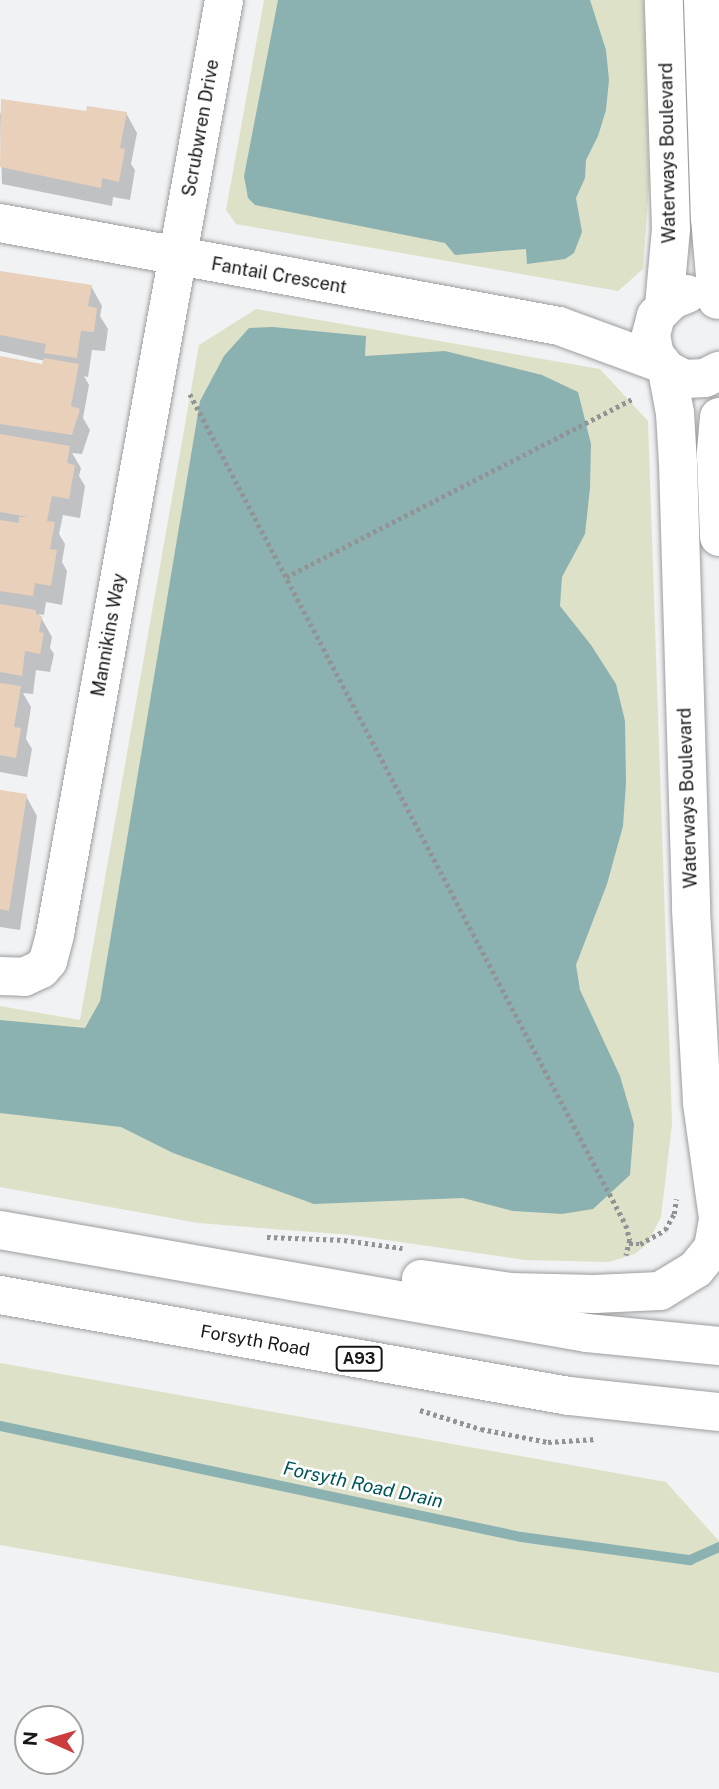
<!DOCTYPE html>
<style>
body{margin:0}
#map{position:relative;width:719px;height:1789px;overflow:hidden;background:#f1f2f4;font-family:"Public Sans",sans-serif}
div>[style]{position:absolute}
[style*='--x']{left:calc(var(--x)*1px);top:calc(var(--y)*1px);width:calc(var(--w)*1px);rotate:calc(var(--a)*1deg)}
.green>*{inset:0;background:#dde1c7}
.water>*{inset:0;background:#8cb1b1}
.shadow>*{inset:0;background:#0003}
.stream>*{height:10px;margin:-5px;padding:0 5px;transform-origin:5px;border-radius:5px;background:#8cb1b1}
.building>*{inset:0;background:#e8d0ba}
.path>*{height:4.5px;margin-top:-2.25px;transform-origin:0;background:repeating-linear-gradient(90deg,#929395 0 3.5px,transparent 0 7px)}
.roads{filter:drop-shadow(0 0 2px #9c9d9f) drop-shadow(0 0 2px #9c9d9f)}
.minor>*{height:38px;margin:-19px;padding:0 19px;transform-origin:19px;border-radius:19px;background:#fff}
.highway>*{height:38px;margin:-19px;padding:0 19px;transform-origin:19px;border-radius:19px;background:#fff}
span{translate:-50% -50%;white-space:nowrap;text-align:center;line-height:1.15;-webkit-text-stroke:5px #fff;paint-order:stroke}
.shield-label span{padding:2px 5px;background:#fff;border:2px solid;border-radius:5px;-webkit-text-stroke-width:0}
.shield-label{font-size:16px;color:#171819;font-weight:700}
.street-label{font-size:18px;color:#171819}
.water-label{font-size:19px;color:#005657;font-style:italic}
.north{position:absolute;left:14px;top:1705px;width:70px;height:70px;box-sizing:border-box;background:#fff;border:2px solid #a2a3a3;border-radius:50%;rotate:274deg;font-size:19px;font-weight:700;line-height:28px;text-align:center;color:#171819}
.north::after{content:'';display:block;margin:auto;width:24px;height:32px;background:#cb3c3e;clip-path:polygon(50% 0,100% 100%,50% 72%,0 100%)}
</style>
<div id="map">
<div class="green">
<div style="clip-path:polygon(264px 0,644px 0,649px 185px,643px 269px,618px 291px,236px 224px,226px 210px)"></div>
<div style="clip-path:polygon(256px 309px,600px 369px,648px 421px,672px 1124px,661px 1217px,647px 1244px,635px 1254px,609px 1262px,525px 1260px,351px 1235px,198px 1223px,0 1187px,0 1006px,80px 1020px,199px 345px)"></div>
<div style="clip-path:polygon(0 1363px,666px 1482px,719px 1541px,719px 1673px,0 1545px)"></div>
</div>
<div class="water">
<div style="clip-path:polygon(278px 0,590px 0,606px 50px,609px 80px,606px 110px,598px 136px,586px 160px,585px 178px,576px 198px,582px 232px,574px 253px,565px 259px,527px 264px,526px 249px,455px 255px,445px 243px,255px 205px,248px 198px,244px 176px)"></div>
<div style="clip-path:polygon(273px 327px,366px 336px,365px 356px,445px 351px,542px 375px,578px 392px,591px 444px,590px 488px,585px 534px,562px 577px,560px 606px,591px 645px,616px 684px,625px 721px,626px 783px,623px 826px,607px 884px,576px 965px,580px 990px,620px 1076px,634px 1124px,630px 1175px,593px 1209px,562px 1214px,513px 1211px,463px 1198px,314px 1204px,173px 1153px,121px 1127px,0 1113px,0 1020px,85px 1028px,100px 1001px,200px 401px,224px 356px,249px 328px)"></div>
</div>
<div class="shadow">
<div style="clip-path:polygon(3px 101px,88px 113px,126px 113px,137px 133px,131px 164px,135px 170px,130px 200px,113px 197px,112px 206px,2px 184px,0 116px)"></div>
<div style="clip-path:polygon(0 273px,91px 286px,102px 306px,100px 316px,108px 329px,105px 351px,92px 350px,88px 377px,84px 376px,89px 385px,83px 418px,90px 430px,82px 454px,72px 453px,81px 468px,79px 476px,85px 486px,80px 518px,63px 515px,59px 534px,65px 544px,62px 562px,67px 571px,62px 605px,46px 602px,44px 615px,39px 614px,52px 637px,50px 648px,54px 654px,50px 672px,36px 670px,33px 694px,23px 693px,31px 707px,26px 739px,32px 749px,27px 777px,0 772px,0 358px,43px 366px,45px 361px,0 351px)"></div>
<div style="clip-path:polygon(0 791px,26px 796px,37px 816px,20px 930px,0 927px)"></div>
</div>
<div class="stream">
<div style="--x:0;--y:1426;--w:533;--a:12.03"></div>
<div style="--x:521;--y:1537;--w:171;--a:7.8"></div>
<div style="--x:690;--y:1560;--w:32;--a:-24"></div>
</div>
<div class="building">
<div style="clip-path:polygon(1px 99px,86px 111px,87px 106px,127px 112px,120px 148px,125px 149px,119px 182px,102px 178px,101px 188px,0 167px)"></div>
<div style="clip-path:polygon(0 271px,92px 285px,88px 306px,97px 308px,94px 332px,81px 331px,77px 358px,44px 353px,46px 344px,0 335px)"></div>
<div style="clip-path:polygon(0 356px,42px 364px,44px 358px,79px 364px,71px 406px,80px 409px,72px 435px,0 424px)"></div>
<div style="clip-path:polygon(0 434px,70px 446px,67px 463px,75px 465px,69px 499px,52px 496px,47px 521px,55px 522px,50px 549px,57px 550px,51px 586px,35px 583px,33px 596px,0 591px,0 520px,19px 523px,19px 517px,28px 517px,0 512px)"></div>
<div style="clip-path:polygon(0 604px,36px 610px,36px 614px,42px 616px,39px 632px,44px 633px,40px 654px,25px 651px,22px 676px,0 672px)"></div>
<div style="clip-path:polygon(0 683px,21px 686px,14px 727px,21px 728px,16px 758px,0 755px)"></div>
<div style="clip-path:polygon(0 790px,27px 794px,9px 911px,0 909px)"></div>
</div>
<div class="path">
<div style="--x:190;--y:394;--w:938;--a:62.32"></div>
<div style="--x:626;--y:1225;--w:16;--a:75"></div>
<div style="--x:630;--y:1240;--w:16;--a:104"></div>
<div style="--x:286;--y:577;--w:391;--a:-27.2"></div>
<div style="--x:267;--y:1237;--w:77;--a:2.2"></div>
<div style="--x:344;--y:1240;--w:59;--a:7.9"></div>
<div style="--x:629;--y:1244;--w:11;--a:0"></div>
<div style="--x:640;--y:1244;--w:29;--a:-29"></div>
<div style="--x:665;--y:1230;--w:18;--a:-61"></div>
<div style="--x:674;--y:1214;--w:15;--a:-82"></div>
<div style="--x:420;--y:1410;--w:64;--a:17.3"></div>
<div style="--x:481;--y:1429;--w:68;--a:11"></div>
<div style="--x:548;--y:1442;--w:48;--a:-3.6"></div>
</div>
<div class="roads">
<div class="minor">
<div style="--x:703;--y:0;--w:218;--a:88.2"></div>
<div style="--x:710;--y:218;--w:82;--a:85.1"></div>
<div style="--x:0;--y:223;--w:568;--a:10.44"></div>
<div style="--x:559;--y:326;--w:108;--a:20.1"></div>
<div style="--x:687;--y:294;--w:16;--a:158"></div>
<div style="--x:672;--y:300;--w:23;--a:135"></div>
<div style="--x:656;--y:316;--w:20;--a:105"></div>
<div style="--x:651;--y:335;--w:20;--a:79"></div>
<div style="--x:655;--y:355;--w:19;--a:51"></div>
<div style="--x:667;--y:370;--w:20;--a:27"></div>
<div style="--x:685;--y:379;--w:20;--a:-3"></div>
<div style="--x:705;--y:378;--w:16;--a:-27"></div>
<div style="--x:664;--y:306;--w:77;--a:-84.8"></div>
<div style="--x:671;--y:229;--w:229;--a:-91.8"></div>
<div style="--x:667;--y:370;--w:44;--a:79.5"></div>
<div style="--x:675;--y:413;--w:50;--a:86.6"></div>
<div style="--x:678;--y:463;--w:447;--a:88.3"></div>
<div style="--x:691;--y:910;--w:193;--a:86.7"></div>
<div style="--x:702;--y:1103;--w:123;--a:82.1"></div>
<div style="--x:719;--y:417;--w:38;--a:95"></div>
<div style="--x:716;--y:455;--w:82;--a:87.9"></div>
<div style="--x:0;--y:976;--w:24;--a:2"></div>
<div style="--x:24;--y:977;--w:19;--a:-25"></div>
<div style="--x:41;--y:969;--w:11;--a:-49"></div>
<div style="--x:48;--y:961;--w:28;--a:-75"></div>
<div style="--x:55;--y:934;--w:949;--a:-79.74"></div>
</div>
<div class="highway">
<div style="--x:0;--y:1230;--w:596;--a:9.95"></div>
<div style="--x:587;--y:1333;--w:133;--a:5.6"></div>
<div style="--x:421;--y:1279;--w:91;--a:8.2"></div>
<div style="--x:511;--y:1292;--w:84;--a:1.4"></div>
<div style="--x:595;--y:1294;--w:65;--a:-2.6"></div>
<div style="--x:660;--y:1291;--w:42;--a:-31.4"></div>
<div style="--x:696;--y:1269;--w:27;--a:-51"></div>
<div style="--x:713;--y:1248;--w:27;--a:-80"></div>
<div style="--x:0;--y:1295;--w:578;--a:10.07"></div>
<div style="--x:569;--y:1396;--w:151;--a:6.1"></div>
</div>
</div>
<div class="shield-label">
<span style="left:359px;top:1359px">A93</span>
</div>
<div class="street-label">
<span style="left:201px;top:128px;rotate:-80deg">Scrubwren Drive</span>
<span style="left:668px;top:153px;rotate:-91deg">Waterways Boulevard</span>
<span style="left:279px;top:276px;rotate:10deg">Fantail Crescent</span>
<span style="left:109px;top:635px;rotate:-80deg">Mannikins Way</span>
<span style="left:688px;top:798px;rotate:-92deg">Waterways Boulevard</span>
<span style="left:255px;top:1341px;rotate:10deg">Forsyth Road</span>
</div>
<div class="water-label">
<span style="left:363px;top:1485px;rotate:12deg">Forsyth Road Drain</span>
</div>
<div class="north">N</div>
</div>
